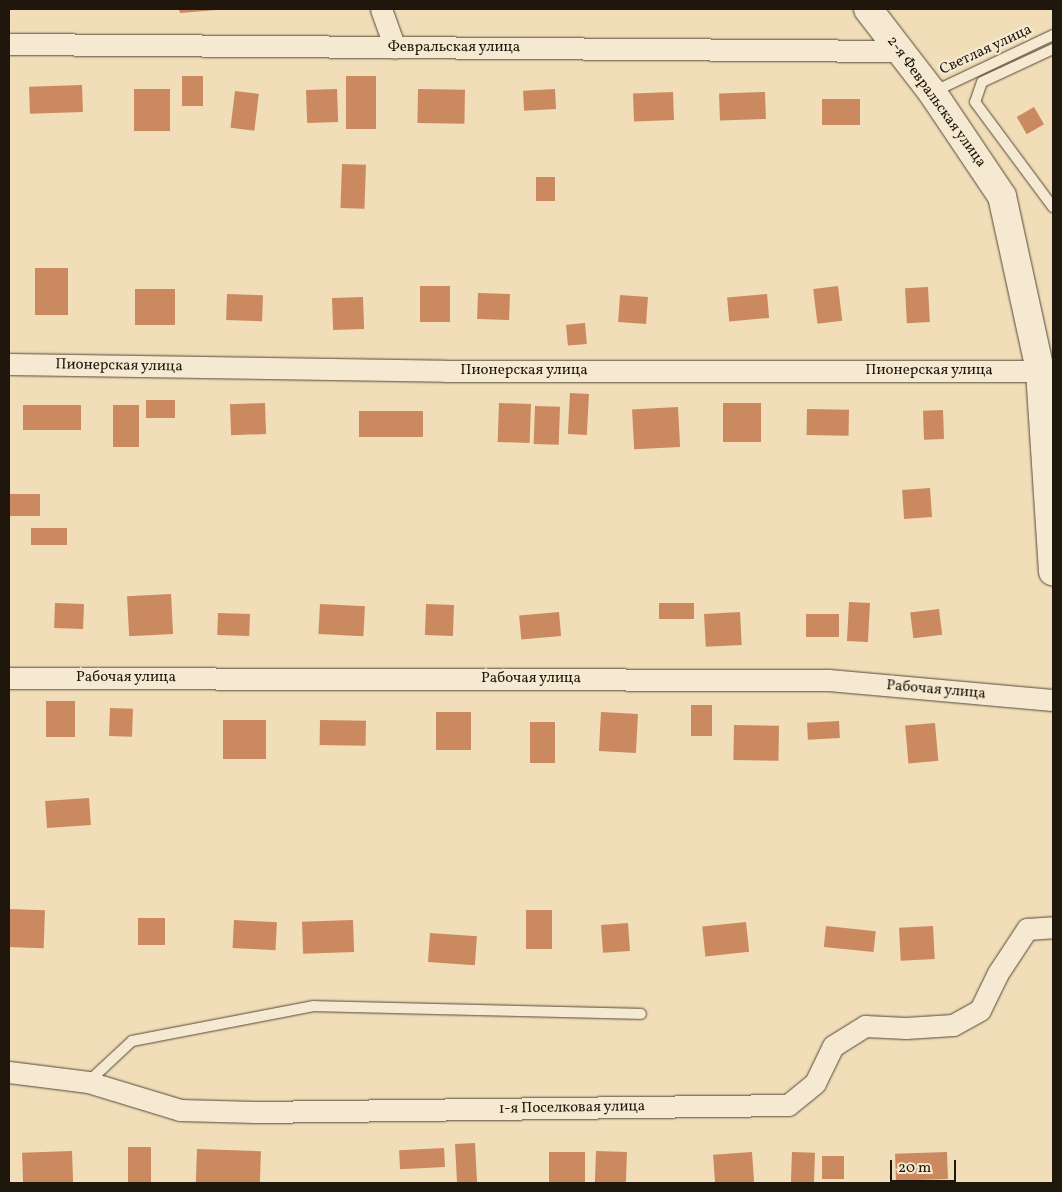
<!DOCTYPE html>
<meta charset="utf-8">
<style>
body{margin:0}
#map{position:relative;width:1062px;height:1192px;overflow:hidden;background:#f1ddb8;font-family:Vollkorn,serif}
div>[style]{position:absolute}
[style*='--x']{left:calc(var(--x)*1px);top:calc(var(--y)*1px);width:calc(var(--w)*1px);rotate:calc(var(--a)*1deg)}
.building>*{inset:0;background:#cb895f;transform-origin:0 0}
.roads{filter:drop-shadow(0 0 1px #544837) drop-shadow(0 0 1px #544837)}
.lane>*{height:10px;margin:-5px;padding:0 5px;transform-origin:5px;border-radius:5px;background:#f6e9d1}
.street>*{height:21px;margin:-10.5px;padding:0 10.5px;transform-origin:10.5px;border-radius:10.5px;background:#f6e9d1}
.secondary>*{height:28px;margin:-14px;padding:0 14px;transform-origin:14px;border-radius:14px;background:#f6e9d1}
span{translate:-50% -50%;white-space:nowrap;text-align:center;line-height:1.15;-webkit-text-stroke:4.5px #f6e9d1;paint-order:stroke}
.street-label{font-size:15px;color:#20170c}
.frame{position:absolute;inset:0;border:10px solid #20170c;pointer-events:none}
.scale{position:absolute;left:890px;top:1160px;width:66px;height:22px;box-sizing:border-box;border:2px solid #20170c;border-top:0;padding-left:6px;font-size:15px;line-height:18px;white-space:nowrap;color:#20170c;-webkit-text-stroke:4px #f6e9d1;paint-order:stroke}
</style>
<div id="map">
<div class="building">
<div style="clip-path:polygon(179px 9px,217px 9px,217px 10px,180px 13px)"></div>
<div style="left:182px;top:76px;width:21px;height:30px"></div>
<div style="left:346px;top:76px;width:30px;height:53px"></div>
<div style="left:82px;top:85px;width:27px;height:53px;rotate:88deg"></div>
<div style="left:134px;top:89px;width:36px;height:42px"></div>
<div style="left:337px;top:89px;width:33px;height:31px;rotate:88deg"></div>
<div style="left:418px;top:89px;width:47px;height:34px;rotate:1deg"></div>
<div style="left:555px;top:89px;width:20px;height:32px;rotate:87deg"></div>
<div style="left:235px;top:91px;width:24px;height:37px;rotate:7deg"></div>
<div style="left:673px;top:92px;width:28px;height:40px;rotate:88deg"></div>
<div style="left:765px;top:92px;width:27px;height:46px;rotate:88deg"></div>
<div style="left:822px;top:99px;width:38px;height:26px"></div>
<div style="left:1034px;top:107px;width:20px;height:20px;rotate:60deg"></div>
<div style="left:342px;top:164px;width:24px;height:44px;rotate:2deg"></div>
<div style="left:536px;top:177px;width:19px;height:24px"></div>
<div style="left:35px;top:268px;width:33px;height:47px"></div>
<div style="left:420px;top:286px;width:30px;height:36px"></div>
<div style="left:838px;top:286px;width:35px;height:25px;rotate:83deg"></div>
<div style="left:928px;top:287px;width:35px;height:23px;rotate:87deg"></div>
<div style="left:135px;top:289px;width:40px;height:36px"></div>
<div style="left:478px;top:293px;width:32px;height:26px;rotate:2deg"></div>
<div style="left:227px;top:294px;width:36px;height:26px;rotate:2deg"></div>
<div style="left:767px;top:294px;width:24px;height:40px;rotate:85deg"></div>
<div style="left:620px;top:295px;width:28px;height:27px;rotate:4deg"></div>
<div style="left:363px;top:297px;width:32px;height:31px;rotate:88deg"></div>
<div style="left:585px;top:323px;width:21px;height:19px;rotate:85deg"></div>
<div style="left:570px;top:393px;width:19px;height:41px;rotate:3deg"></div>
<div style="left:146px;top:400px;width:29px;height:18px"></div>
<div style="left:265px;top:403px;width:31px;height:35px;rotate:88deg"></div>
<div style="left:499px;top:403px;width:32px;height:39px;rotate:2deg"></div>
<div style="left:723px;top:403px;width:38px;height:39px"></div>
<div style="left:23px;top:405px;width:58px;height:25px"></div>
<div style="left:113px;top:405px;width:26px;height:42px"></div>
<div style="left:535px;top:406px;width:25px;height:38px;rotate:2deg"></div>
<div style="left:678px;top:407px;width:40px;height:46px;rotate:87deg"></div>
<div style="left:807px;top:409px;width:42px;height:26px;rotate:1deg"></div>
<div style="left:943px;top:410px;width:29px;height:20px;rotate:88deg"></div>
<div style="left:359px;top:411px;width:64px;height:26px"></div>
<div style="left:930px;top:488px;width:29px;height:28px;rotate:86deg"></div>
<div style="left:40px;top:494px;width:22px;height:31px;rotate:90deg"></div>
<div style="left:31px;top:528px;width:36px;height:17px"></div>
<div style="left:171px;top:594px;width:40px;height:44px;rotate:87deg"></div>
<div style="left:849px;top:602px;width:21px;height:39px;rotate:3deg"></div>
<div style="left:55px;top:603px;width:29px;height:25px;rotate:2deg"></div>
<div style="left:659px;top:603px;width:35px;height:16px"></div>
<div style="left:320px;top:604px;width:45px;height:30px;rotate:3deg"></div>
<div style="left:426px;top:604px;width:28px;height:31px;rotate:2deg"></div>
<div style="left:939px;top:609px;width:26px;height:29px;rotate:83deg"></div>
<div style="left:559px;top:612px;width:24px;height:40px;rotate:85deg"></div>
<div style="left:740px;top:612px;width:33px;height:36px;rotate:87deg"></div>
<div style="left:218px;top:613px;width:32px;height:22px;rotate:2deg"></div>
<div style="left:806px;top:614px;width:33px;height:23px"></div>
<div style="left:46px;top:701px;width:29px;height:36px"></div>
<div style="left:691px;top:705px;width:21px;height:31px"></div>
<div style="left:110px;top:708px;width:23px;height:28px;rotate:2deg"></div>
<div style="left:436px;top:712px;width:35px;height:38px"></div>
<div style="left:601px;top:712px;width:37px;height:39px;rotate:3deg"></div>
<div style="left:223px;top:720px;width:43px;height:39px"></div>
<div style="left:320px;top:720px;width:46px;height:25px;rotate:1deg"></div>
<div style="left:839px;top:721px;width:17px;height:32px;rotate:87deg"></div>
<div style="left:530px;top:722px;width:25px;height:41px"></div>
<div style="left:935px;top:723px;width:38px;height:30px;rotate:85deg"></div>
<div style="left:734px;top:725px;width:45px;height:35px;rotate:1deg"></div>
<div style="left:89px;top:798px;width:27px;height:44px;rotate:86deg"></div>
<div style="left:9px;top:909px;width:36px;height:38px;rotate:2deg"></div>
<div style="left:526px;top:910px;width:26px;height:39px"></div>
<div style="left:138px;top:918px;width:27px;height:27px"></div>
<div style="left:234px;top:920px;width:43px;height:28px;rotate:3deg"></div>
<div style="left:353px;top:920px;width:32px;height:51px;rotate:88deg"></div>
<div style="left:746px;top:922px;width:30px;height:44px;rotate:84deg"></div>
<div style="left:628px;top:923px;width:28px;height:27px;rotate:86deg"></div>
<div style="left:826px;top:926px;width:50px;height:21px;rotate:6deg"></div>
<div style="left:933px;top:926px;width:33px;height:34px;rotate:87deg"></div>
<div style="left:430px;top:933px;width:47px;height:29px;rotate:4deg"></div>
<div style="left:475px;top:1143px;width:40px;height:20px;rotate:87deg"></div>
<div style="left:128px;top:1147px;width:23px;height:36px"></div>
<div style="left:444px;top:1148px;width:19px;height:45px;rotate:87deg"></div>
<div style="left:197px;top:1149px;width:64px;height:34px;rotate:2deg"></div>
<div style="left:72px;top:1151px;width:32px;height:50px;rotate:88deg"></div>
<div style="left:596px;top:1151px;width:31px;height:32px;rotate:2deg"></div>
<div style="left:549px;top:1152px;width:36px;height:31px"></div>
<div style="left:752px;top:1152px;width:31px;height:39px;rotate:86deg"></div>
<div style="left:792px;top:1152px;width:23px;height:31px;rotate:2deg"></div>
<div style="left:947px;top:1152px;width:27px;height:52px;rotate:88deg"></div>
<div style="left:822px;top:1156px;width:22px;height:23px"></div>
</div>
<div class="roads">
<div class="lane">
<div style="--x:1053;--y:49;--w:78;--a:155.1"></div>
<div style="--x:982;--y:82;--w:21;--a:109"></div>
<div style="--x:975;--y:102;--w:131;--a:53.4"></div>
<div style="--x:933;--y:92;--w:133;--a:-25.4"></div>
<div style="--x:88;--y:1082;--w:60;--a:-43"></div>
<div style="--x:132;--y:1041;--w:185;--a:-10.9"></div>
<div style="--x:314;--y:1006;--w:327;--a:1.4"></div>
</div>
<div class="street">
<div style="--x:381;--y:9;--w:41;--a:70.3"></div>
<div style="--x:9;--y:44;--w:891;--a:0.45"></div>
<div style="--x:9;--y:364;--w:436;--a:0.9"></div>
<div style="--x:445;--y:371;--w:595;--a:0"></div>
<div style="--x:9;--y:678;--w:819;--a:0.14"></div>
<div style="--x:828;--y:680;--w:226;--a:5.1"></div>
<div style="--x:9;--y:1072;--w:80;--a:7.2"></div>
<div style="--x:88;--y:1082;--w:96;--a:16.9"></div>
<div style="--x:180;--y:1110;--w:75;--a:1.5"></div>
<div style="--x:255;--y:1112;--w:533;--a:-0.75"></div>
<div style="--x:788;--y:1105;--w:35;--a:-39"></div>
<div style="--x:815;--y:1083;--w:41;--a:-64.1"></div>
<div style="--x:833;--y:1046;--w:38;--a:-32"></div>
<div style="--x:865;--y:1026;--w:41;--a:2.8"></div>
<div style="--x:906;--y:1028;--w:47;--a:-3.7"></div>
<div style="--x:953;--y:1025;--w:31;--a:-29"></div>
<div style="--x:980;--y:1010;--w:41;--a:-64.1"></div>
<div style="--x:998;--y:973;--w:53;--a:-56.6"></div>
<div style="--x:1027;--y:929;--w:26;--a:-4"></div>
</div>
<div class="secondary">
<div style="--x:868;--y:9;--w:105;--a:52.4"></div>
<div style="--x:932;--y:92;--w:125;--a:56.1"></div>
<div style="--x:1002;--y:196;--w:179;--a:77.7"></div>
<div style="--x:1040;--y:371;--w:201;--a:86.3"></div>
</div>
</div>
<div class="street-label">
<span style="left:454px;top:48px">Февральская улица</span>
<span style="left:986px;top:50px;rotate:-25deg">Светлая улица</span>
<span style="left:936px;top:102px;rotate:54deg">2-я Февральская улица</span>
<span style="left:119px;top:366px;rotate:1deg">Пионерская улица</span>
<span style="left:524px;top:371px">Пионерская улица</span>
<span style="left:929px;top:371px">Пионерская улица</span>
<span style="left:126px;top:678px">Рабочая улица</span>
<span style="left:531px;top:679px">Рабочая улица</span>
<span style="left:936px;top:690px;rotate:5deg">Рабочая улица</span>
<span style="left:572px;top:1108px;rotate:-1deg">1-я Поселковая улица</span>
</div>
<div class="frame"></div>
<div class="scale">20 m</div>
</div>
